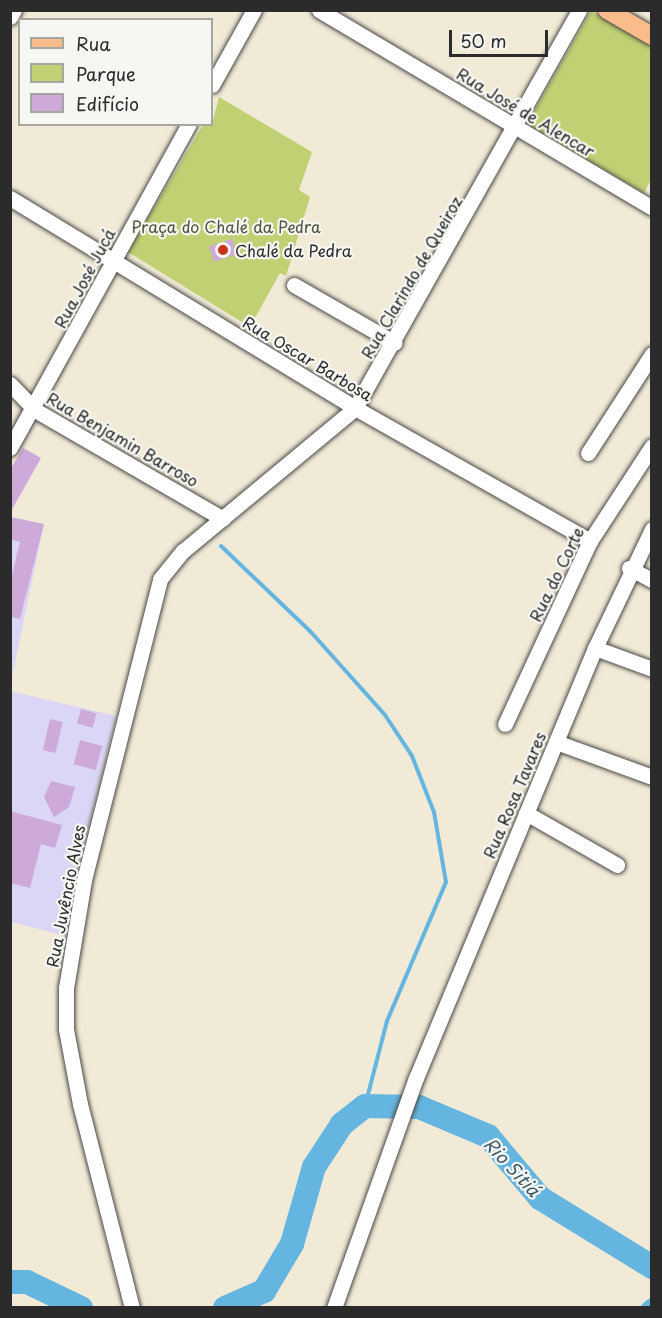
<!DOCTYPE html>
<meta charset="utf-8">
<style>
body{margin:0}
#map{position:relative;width:662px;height:1318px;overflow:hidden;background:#f1ead7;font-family:"Playpen Sans",sans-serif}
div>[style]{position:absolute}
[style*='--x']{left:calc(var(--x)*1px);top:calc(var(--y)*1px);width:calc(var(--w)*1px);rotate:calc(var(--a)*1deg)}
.built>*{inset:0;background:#dbd6f6}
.green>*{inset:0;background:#c1d073}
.stream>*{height:4px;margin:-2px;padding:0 2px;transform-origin:2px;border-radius:2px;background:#64b5df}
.canal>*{height:14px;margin:-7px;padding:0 7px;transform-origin:7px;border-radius:7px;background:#64b5df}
.river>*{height:24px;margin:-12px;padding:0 12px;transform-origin:12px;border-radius:12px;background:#64b5df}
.building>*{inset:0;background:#ceaada;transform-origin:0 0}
.roads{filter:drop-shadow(0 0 2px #494845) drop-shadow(0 0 2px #494845)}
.minor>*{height:15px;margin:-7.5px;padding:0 7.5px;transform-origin:7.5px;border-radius:7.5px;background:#fff}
.major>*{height:18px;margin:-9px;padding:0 9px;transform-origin:9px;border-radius:9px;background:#f9bc8a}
.dots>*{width:16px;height:16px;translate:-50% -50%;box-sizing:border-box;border:3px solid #f6f6f2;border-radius:50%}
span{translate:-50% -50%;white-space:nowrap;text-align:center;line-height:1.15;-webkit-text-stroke:4.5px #f6f6f2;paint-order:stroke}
.street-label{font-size:16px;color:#2b2b2b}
.park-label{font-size:16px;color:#50543d}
.poi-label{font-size:16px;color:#2b2b2b}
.left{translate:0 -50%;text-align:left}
.water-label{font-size:18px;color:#3f5b6a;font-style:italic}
.frame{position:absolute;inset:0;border:12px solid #2b2b2b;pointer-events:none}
.legend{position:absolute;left:18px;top:18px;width:195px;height:108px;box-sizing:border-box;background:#f6f6f2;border:2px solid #a5a5a2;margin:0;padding:8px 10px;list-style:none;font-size:18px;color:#2b2b2b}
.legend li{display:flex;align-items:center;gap:12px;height:30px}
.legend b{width:30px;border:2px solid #a5a5a2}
.scale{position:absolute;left:449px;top:30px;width:99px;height:27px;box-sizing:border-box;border:3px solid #2b2b2b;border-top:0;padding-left:8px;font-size:18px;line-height:21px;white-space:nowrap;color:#2b2b2b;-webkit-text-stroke:4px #f6f6f2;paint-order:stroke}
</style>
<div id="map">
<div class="built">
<div style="clip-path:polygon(11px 517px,44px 524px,11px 682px)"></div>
<div style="clip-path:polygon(10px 691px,116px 716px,83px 847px,70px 851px,69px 861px,79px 871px,62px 935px,11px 922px)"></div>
</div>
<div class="green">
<div style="clip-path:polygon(591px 11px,651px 43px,651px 179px,644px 193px,527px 124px)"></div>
<div style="clip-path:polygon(219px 97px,312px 152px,299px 190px,310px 197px,286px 276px,280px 273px,250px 327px,128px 252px,203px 125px,212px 124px)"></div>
</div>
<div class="stream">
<div style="--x:221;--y:546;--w:123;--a:43.7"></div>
<div style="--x:310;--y:631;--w:113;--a:48.2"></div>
<div style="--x:385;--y:715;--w:49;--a:56.6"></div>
<div style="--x:412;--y:756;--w:60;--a:68.6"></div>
<div style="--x:434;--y:812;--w:71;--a:80.3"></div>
<div style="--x:446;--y:882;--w:151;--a:113"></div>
<div style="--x:387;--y:1021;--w:88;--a:104.5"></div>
</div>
<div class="canal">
<div style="--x:648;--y:1308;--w:5;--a:-37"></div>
</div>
<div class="river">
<div style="--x:10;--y:1282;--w:17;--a:0"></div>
<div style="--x:27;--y:1282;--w:60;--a:25.7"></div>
<div style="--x:225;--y:1308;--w:43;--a:-23.6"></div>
<div style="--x:264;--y:1291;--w:55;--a:-59.2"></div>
<div style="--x:292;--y:1244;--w:80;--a:-74.1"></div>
<div style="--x:314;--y:1167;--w:51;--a:-56.9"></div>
<div style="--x:342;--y:1124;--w:29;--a:-38"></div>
<div style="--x:365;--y:1106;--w:54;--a:1.1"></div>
<div style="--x:419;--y:1107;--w:75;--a:22.8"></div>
<div style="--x:488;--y:1136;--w:81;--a:50"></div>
<div style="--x:540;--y:1198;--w:132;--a:31.6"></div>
</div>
<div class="building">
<div style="left:232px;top:239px;width:16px;height:24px;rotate:72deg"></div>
<div style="clip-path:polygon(23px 448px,41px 458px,10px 513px,10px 470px)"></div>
<div style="clip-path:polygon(10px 517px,44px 524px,20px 619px,10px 616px,10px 583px,20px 542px,10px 539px)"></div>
<div style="left:81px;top:709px;width:16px;height:15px;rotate:15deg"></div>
<div style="left:50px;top:719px;width:13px;height:32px;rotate:13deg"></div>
<div style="left:80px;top:740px;width:23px;height:25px;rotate:15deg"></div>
<div style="clip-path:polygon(51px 781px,75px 787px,69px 807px,54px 817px,44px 797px)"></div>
<div style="clip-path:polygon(10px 811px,62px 825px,55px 848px,41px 844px,30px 888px,10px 883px)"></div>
</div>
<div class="roads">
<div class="minor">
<div style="--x:319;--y:10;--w:387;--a:30.7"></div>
<div style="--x:10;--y:17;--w:8;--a:-60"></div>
<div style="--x:212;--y:85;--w:86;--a:-60.8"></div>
<div style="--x:10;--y:198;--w:404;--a:31.3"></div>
<div style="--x:355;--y:408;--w:270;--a:29.5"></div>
<div style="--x:294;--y:285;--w:116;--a:29.9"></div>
<div style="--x:10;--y:384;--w:36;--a:46"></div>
<div style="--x:35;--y:410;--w:217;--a:30.1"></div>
<div style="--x:10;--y:448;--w:370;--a:-61.1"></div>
<div style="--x:588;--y:453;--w:118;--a:-57.1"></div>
<div style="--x:629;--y:568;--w:26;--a:28"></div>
<div style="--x:595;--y:648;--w:61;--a:20.2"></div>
<div style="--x:505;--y:724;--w:202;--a:-65.1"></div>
<div style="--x:590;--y:541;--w:113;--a:-56.9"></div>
<div style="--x:556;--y:742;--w:102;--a:20"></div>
<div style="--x:526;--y:813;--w:105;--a:29.7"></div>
<div style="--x:132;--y:1308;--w:211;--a:-104.3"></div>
<div style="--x:80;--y:1104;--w:76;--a:-100.6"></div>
<div style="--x:66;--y:1029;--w:41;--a:-90"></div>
<div style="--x:66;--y:988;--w:109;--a:-80.5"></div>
<div style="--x:84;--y:880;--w:310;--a:-75.8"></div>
<div style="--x:160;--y:579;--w:36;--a:-51"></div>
<div style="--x:183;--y:551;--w:224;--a:-39.7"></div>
<div style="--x:355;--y:408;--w:457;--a:-60.6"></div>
<div style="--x:334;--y:1308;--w:244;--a:-70.4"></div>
<div style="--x:416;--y:1078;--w:466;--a:-67.4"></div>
<div style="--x:595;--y:648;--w:132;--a:-64.4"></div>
</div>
<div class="major">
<div style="--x:607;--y:10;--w:52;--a:30"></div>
</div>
</div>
<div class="dots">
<div style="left:223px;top:250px;background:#c8321e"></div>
</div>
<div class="street-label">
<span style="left:526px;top:112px;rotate:31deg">Rua José de Alencar</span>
<span style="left:411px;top:277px;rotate:-60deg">Rua Clarindo de Queiroz</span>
<span style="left:84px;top:278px;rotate:-62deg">Rua José Jucá</span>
<span style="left:308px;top:358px;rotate:31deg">Rua Oscar Barbosa</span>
<span style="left:123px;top:439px;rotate:30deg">Rua Benjamin Barroso</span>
<span style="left:556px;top:574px;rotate:-64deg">Rua do Corte</span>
<span style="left:514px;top:795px;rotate:-67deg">Rua Rosa Tavares</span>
<span style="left:65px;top:896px;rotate:-79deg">Rua Juvêncio Alves</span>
</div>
<div class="park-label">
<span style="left:226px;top:226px">Praça do Chalé da Pedra</span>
</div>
<div class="poi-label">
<span class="left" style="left:235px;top:250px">Chalé da Pedra</span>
</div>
<div class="water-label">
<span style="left:512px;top:1167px;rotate:47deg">Rio Sitiá</span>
</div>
<div class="frame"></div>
<ul class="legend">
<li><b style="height:8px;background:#f9bc8a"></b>Rua</li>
<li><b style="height:16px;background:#c1d073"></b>Parque</li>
<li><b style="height:16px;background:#ceaada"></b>Edifício</li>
</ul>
<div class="scale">50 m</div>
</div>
